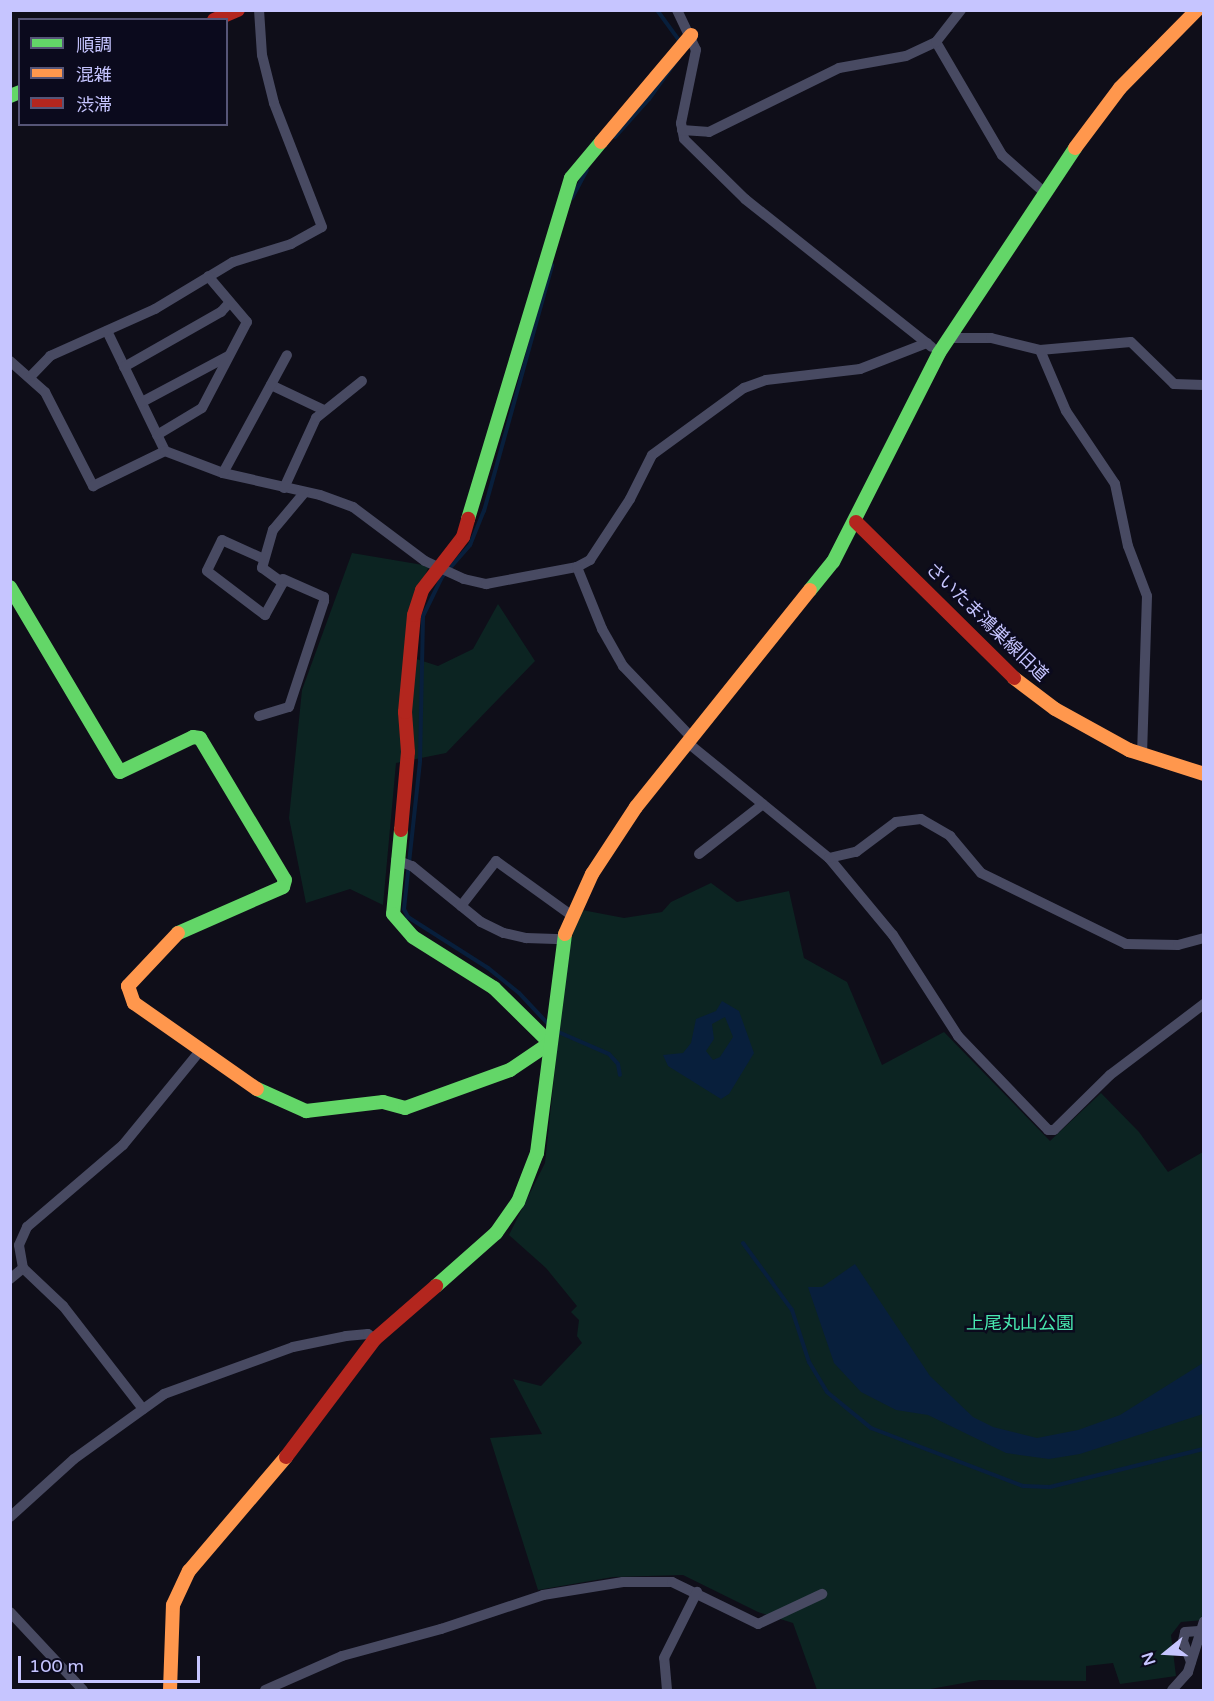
<!DOCTYPE html>
<meta charset="utf-8">
<style>
body{margin:0}
#map{position:relative;width:1214px;height:1701px;overflow:hidden;background:#0f0e19;font-family:"Varela Round","Noto Sans JP",sans-serif}
div>[style]{position:absolute}
[style*='--x']{left:calc(var(--x)*1px);top:calc(var(--y)*1px);width:calc(var(--w)*1px);rotate:calc(var(--a)*1deg)}
.green>*{inset:0;background:#0c2422}
.water>*{inset:0;background:#081f3c}
.stream>*{height:4px;margin:-2px;padding:0 2px;transform-origin:2px;border-radius:2px;background:#081f3c}
.street>*{height:10px;margin:-5px;padding:0 5px;transform-origin:5px;border-radius:5px;background:#484a62}
.fast>*{height:14px;margin:-7px;padding:0 7px;transform-origin:7px;border-radius:7px;background:#63d668}
.slow>*{height:14px;margin:-7px;padding:0 7px;transform-origin:7px;border-radius:7px;background:#ff974d}
.jam>*{height:14px;margin:-7px;padding:0 7px;transform-origin:7px;border-radius:7px;background:#b3261e}
span{translate:-50% -50%;white-space:nowrap;text-align:center;line-height:1.15;-webkit-text-stroke:5px #0b0a1d;paint-order:stroke}
.street-label{font-size:18px;color:#c6c5ff}
.park-label{font-size:18px;color:#48e8b0}
.frame{position:absolute;inset:0;border:12px solid #c6c5ff;pointer-events:none}
.legend{position:absolute;left:18px;top:18px;width:210px;height:108px;box-sizing:border-box;background:#0b0a1d;border:2px solid #565577;margin:0;padding:8px 10px;list-style:none;font-size:18px;color:#c6c5ff}
.legend li{display:flex;align-items:center;gap:12px;height:30px}
.legend b{width:30px;border:2px solid #565577}
.north{position:absolute;left:1136px;top:1623px;width:60px;height:60px;-webkit-text-stroke:4px #0b0a1d;paint-order:stroke;rotate:252deg;font-size:16px;font-weight:700;line-height:24px;text-align:center;color:#c6c5ff}
.north::after{content:'';display:block;margin:auto;width:21px;height:27px;background:#c6c5ff;clip-path:polygon(50% 0,100% 100%,50% 72%,0 100%)}
.scale{position:absolute;left:18px;top:1656px;width:182px;height:27px;box-sizing:border-box;border:3px solid #c6c5ff;border-top:0;padding-left:8px;font-size:18px;line-height:21px;white-space:nowrap;color:#c6c5ff;-webkit-text-stroke:4px #0b0a1d;paint-order:stroke}
</style>
<div id="map">
<div class="green">
<div style="clip-path:polygon(352px 553px,429px 566px,412px 605px,404px 655px,438px 666px,473px 649px,498px 604px,535px 661px,446px 753px,396px 763px,383px 905px,350px 889px,306px 903px,289px 818px,302px 690px)"></div>
<div style="clip-path:polygon(711px 883px,737px 902px,789px 891px,804px 958px,847px 982px,882px 1065px,944px 1032px,1050px 1141px,1101px 1093px,1139px 1132px,1168px 1172px,1203px 1152px,1203px 1620px,1181px 1622px,1171px 1635px,1176px 1676px,1120px 1684px,1113px 1663px,1086px 1666px,1086px 1681px,980px 1680px,925px 1690px,817px 1690px,793px 1623px,758px 1612px,683px 1575px,613px 1577px,538px 1590px,490px 1438px,542px 1434px,513px 1379px,541px 1386px,582px 1343px,577px 1336px,579px 1320px,571px 1312px,577px 1306px,546px 1268px,509px 1235px,545px 1163px,566px 965px,573px 933px,582px 910px,624px 918px,662px 912px,671px 902px)"></div>
</div>
<div class="water">
<div style="clip-path:polygon(evenodd,722px 1001px,739px 1011px,754px 1053px,729px 1094px,721px 1099px,668px 1066px,663px 1055px,683px 1053px,691px 1043px,696px 1019px,716px 1011px,722px 1001px,725px 1017px,733px 1037px,720px 1057px,713px 1060px,706px 1051px,714px 1039px,712px 1024px,725px 1017px)"></div>
<div style="clip-path:polygon(855px 1264px,930px 1376px,973px 1417px,993px 1427px,1037px 1438px,1078px 1430px,1120px 1415px,1203px 1363px,1203px 1414px,1080px 1454px,1049px 1459px,1006px 1453px,928px 1415px,896px 1410px,861px 1392px,834px 1363px,808px 1287px,822px 1287px)"></div>
</div>
<div class="stream">
<div style="--x:657;--y:10;--w:37;--a:54"></div>
<div style="--x:615;--y:137;--w:51;--a:-48.2"></div>
<div style="--x:649;--y:99;--w:52;--a:-54.5"></div>
<div style="--x:572;--y:198;--w:32;--a:-62"></div>
<div style="--x:550;--y:1026;--w:45;--a:-133.2"></div>
<div style="--x:519;--y:993;--w:40;--a:-141"></div>
<div style="--x:488;--y:968;--w:95;--a:-147.5"></div>
<div style="--x:408;--y:917;--w:9;--a:-117"></div>
<div style="--x:404;--y:909;--w:149;--a:-83.8"></div>
<div style="--x:420;--y:761;--w:145;--a:-88.8"></div>
<div style="--x:423;--y:616;--w:43;--a:-64"></div>
<div style="--x:442;--y:577;--w:43;--a:-48.8"></div>
<div style="--x:470;--y:545;--w:37;--a:-68"></div>
<div style="--x:484;--y:511;--w:255;--a:-74.5"></div>
<div style="--x:556;--y:1031;--w:58;--a:23.5"></div>
<div style="--x:609;--y:1054;--w:13;--a:48"></div>
<div style="--x:618;--y:1064;--w:11;--a:80"></div>
<div style="--x:743;--y:1243;--w:83;--a:53.8"></div>
<div style="--x:792;--y:1310;--w:55;--a:71.9"></div>
<div style="--x:809;--y:1362;--w:35;--a:59"></div>
<div style="--x:827;--y:1392;--w:57;--a:39.3"></div>
<div style="--x:871;--y:1428;--w:163;--a:20.9"></div>
<div style="--x:1023;--y:1486;--w:27;--a:2"></div>
<div style="--x:1050;--y:1487;--w:159;--a:-13.9"></div>
</div>
<div class="street">
<div style="--x:677;--y:10;--w:44;--a:64.6"></div>
<div style="--x:696;--y:50;--w:75;--a:101.6"></div>
<div style="--x:681;--y:123;--w:16;--a:79"></div>
<div style="--x:684;--y:139;--w:86;--a:44.5"></div>
<div style="--x:745;--y:199;--w:238;--a:38.4"></div>
<div style="--x:936;--y:42;--w:131;--a:59.7"></div>
<div style="--x:1002;--y:155;--w:57;--a:41.5"></div>
<div style="--x:682;--y:130;--w:27;--a:4"></div>
<div style="--x:709;--y:132;--w:145;--a:-26.2"></div>
<div style="--x:839;--y:68;--w:68;--a:-10.2"></div>
<div style="--x:906;--y:56;--w:33;--a:-25"></div>
<div style="--x:936;--y:42;--w:41;--a:-52"></div>
<div style="--x:107;--y:331;--w:133;--a:64.2"></div>
<div style="--x:949;--y:338;--w:42;--a:0"></div>
<div style="--x:991;--y:338;--w:50;--a:13.8"></div>
<div style="--x:1040;--y:350;--w:91;--a:-5"></div>
<div style="--x:1131;--y:342;--w:60;--a:44.3"></div>
<div style="--x:1174;--y:384;--w:30;--a:2"></div>
<div style="--x:1040;--y:350;--w:66;--a:66.9"></div>
<div style="--x:1066;--y:411;--w:88;--a:56.1"></div>
<div style="--x:1115;--y:484;--w:63;--a:78.2"></div>
<div style="--x:1128;--y:546;--w:53;--a:69.2"></div>
<div style="--x:1147;--y:596;--w:160;--a:91.8"></div>
<div style="--x:10;--y:361;--w:47;--a:41.5"></div>
<div style="--x:45;--y:392;--w:106;--a:62.9"></div>
<div style="--x:93;--y:486;--w:80;--a:-25.9"></div>
<div style="--x:165;--y:451;--w:62;--a:20.8"></div>
<div style="--x:223;--y:473;--w:99;--a:12.8"></div>
<div style="--x:320;--y:495;--w:35;--a:20"></div>
<div style="--x:353;--y:507;--w:90;--a:36.9"></div>
<div style="--x:425;--y:561;--w:43;--a:24.8"></div>
<div style="--x:464;--y:579;--w:23;--a:13"></div>
<div style="--x:486;--y:584;--w:93;--a:-10.6"></div>
<div style="--x:577;--y:567;--w:15;--a:-28"></div>
<div style="--x:590;--y:560;--w:73;--a:-56.7"></div>
<div style="--x:630;--y:499;--w:49;--a:-63.4"></div>
<div style="--x:652;--y:455;--w:114;--a:-36.1"></div>
<div style="--x:744;--y:388;--w:23;--a:-20"></div>
<div style="--x:766;--y:380;--w:95;--a:-6.7"></div>
<div style="--x:860;--y:369;--w:72;--a:-21.2"></div>
<div style="--x:124;--y:367;--w:112;--a:-29.6"></div>
<div style="--x:221;--y:312;--w:12;--a:-48"></div>
<div style="--x:31;--y:376;--w:28;--a:-46"></div>
<div style="--x:50;--y:356;--w:115;--a:-24.1"></div>
<div style="--x:155;--y:309;--w:91;--a:-31.1"></div>
<div style="--x:233;--y:262;--w:61;--a:-17.2"></div>
<div style="--x:291;--y:244;--w:35;--a:-29"></div>
<div style="--x:322;--y:227;--w:133;--a:-111.2"></div>
<div style="--x:274;--y:103;--w:49;--a:-104"></div>
<div style="--x:262;--y:55;--w:45;--a:-93.8"></div>
<div style="--x:271;--y:385;--w:59;--a:25.3"></div>
<div style="--x:142;--y:402;--w:98;--a:-28.1"></div>
<div style="--x:157;--y:435;--w:52;--a:-31"></div>
<div style="--x:202;--y:408;--w:97;--a:-62.4"></div>
<div style="--x:247;--y:322;--w:60;--a:-130.3"></div>
<div style="--x:223;--y:473;--w:134;--a:-61.5"></div>
<div style="--x:284;--y:488;--w:77;--a:-65.4"></div>
<div style="--x:316;--y:418;--w:59;--a:-38.8"></div>
<div style="--x:264;--y:559;--w:46;--a:-155.7"></div>
<div style="--x:222;--y:540;--w:34;--a:116"></div>
<div style="--x:207;--y:571;--w:73;--a:37.2"></div>
<div style="--x:265;--y:615;--w:37;--a:-61"></div>
<div style="--x:283;--y:583;--w:26;--a:-144"></div>
<div style="--x:262;--y:568;--w:40;--a:-74"></div>
<div style="--x:273;--y:530;--w:48;--a:-50"></div>
<div style="--x:577;--y:567;--w:67;--a:68"></div>
<div style="--x:602;--y:629;--w:43;--a:60.4"></div>
<div style="--x:623;--y:666;--w:100;--a:46.2"></div>
<div style="--x:259;--y:716;--w:31;--a:-17"></div>
<div style="--x:289;--y:707;--w:112;--a:-71.7"></div>
<div style="--x:324;--y:601;--w:4;--a:-90"></div>
<div style="--x:324;--y:597;--w:45;--a:-156.3"></div>
<div style="--x:688;--y:743;--w:182;--a:39.2"></div>
<div style="--x:829;--y:858;--w:100;--a:50.3"></div>
<div style="--x:893;--y:935;--w:120;--a:57.2"></div>
<div style="--x:958;--y:1036;--w:130;--a:46.2"></div>
<div style="--x:1048;--y:1130;--w:6;--a:0"></div>
<div style="--x:1054;--y:1130;--w:78;--a:-44.5"></div>
<div style="--x:1110;--y:1075;--w:118;--a:-37.1"></div>
<div style="--x:699;--y:854;--w:81;--a:-38"></div>
<div style="--x:829;--y:858;--w:28;--a:-13"></div>
<div style="--x:856;--y:852;--w:50;--a:-36.9"></div>
<div style="--x:896;--y:822;--w:25;--a:-7"></div>
<div style="--x:921;--y:819;--w:34;--a:30"></div>
<div style="--x:950;--y:836;--w:48;--a:50"></div>
<div style="--x:981;--y:873;--w:161;--a:26.1"></div>
<div style="--x:1126;--y:944;--w:52;--a:1.1"></div>
<div style="--x:1178;--y:945;--w:27;--a:-15"></div>
<div style="--x:396;--y:860;--w:17;--a:21"></div>
<div style="--x:412;--y:866;--w:89;--a:39.1"></div>
<div style="--x:481;--y:922;--w:25;--a:26"></div>
<div style="--x:504;--y:933;--w:23;--a:13"></div>
<div style="--x:526;--y:938;--w:37;--a:2"></div>
<div style="--x:461;--y:906;--w:57;--a:-52.1"></div>
<div style="--x:496;--y:861;--w:92;--a:35.8"></div>
<div style="--x:10;--y:1279;--w:17;--a:-40"></div>
<div style="--x:143;--y:1409;--w:130;--a:-127.8"></div>
<div style="--x:63;--y:1306;--w:55;--a:-136.5"></div>
<div style="--x:23;--y:1268;--w:23;--a:-100"></div>
<div style="--x:19;--y:1245;--w:20;--a:-66"></div>
<div style="--x:27;--y:1227;--w:126;--a:-40.5"></div>
<div style="--x:123;--y:1145;--w:120;--a:-50.7"></div>
<div style="--x:10;--y:1517;--w:86;--a:-42.2"></div>
<div style="--x:74;--y:1459;--w:111;--a:-35.8"></div>
<div style="--x:164;--y:1394;--w:137;--a:-20"></div>
<div style="--x:293;--y:1347;--w:54;--a:-11.7"></div>
<div style="--x:346;--y:1336;--w:22;--a:-5"></div>
<div style="--x:368;--y:1334;--w:9;--a:36"></div>
<div style="--x:10;--y:1612;--w:107;--a:46.9"></div>
<div style="--x:1191;--y:1662;--w:22;--a:-111"></div>
<div style="--x:1183;--y:1641;--w:9;--a:-77"></div>
<div style="--x:1185;--y:1632;--w:14;--a:-4"></div>
<div style="--x:1199;--y:1631;--w:9;--a:77"></div>
<div style="--x:265;--y:1690;--w:84;--a:-23.8"></div>
<div style="--x:342;--y:1656;--w:103;--a:-15.3"></div>
<div style="--x:441;--y:1629;--w:108;--a:-18.4"></div>
<div style="--x:543;--y:1595;--w:81;--a:-9.2"></div>
<div style="--x:623;--y:1582;--w:49;--a:0"></div>
<div style="--x:672;--y:1582;--w:96;--a:26"></div>
<div style="--x:758;--y:1624;--w:71;--a:-25.1"></div>
<div style="--x:667;--y:1690;--w:32;--a:-95"></div>
<div style="--x:664;--y:1658;--w:74;--a:-63.4"></div>
<div style="--x:1172;--y:1690;--w:24;--a:-48"></div>
<div style="--x:1188;--y:1672;--w:53;--a:-72.6"></div>
</div>
<div class="fast">
<div style="--x:10;--y:96;--w:11;--a:-22"></div>
<div style="--x:468;--y:519;--w:356;--a:-73.2"></div>
<div style="--x:571;--y:178;--w:47;--a:-50.2"></div>
<div style="--x:10;--y:587;--w:215;--a:59.3"></div>
<div style="--x:120;--y:772;--w:81;--a:-25.6"></div>
<div style="--x:193;--y:737;--w:7;--a:8"></div>
<div style="--x:200;--y:738;--w:165;--a:59.1"></div>
<div style="--x:285;--y:880;--w:7;--a:106"></div>
<div style="--x:283;--y:887;--w:115;--a:156.3"></div>
<div style="--x:810;--y:590;--w:36;--a:-51"></div>
<div style="--x:833;--y:562;--w:234;--a:-63.1"></div>
<div style="--x:939;--y:353;--w:246;--a:-56.4"></div>
<div style="--x:401;--y:830;--w:84;--a:95.4"></div>
<div style="--x:393;--y:914;--w:30;--a:49"></div>
<div style="--x:413;--y:937;--w:96;--a:32.2"></div>
<div style="--x:494;--y:988;--w:78;--a:44.5"></div>
<div style="--x:257;--y:1089;--w:54;--a:24.2"></div>
<div style="--x:306;--y:1111;--w:78;--a:-6.7"></div>
<div style="--x:383;--y:1102;--w:23;--a:15"></div>
<div style="--x:405;--y:1108;--w:112;--a:-19.9"></div>
<div style="--x:510;--y:1070;--w:48;--a:-34"></div>
<div style="--x:436;--y:1286;--w:80;--a:-41.5"></div>
<div style="--x:496;--y:1233;--w:38;--a:-55"></div>
<div style="--x:518;--y:1202;--w:53;--a:-68.8"></div>
<div style="--x:537;--y:1153;--w:221;--a:-82.7"></div>
</div>
<div class="slow">
<div style="--x:601;--y:142;--w:140;--a:-49.9"></div>
<div style="--x:1075;--y:148;--w:75;--a:-53.1"></div>
<div style="--x:1120;--y:88;--w:110;--a:-45.4"></div>
<div style="--x:1014;--y:678;--w:51;--a:37.1"></div>
<div style="--x:1055;--y:709;--w:85;--a:29"></div>
<div style="--x:1129;--y:750;--w:79;--a:17.7"></div>
<div style="--x:178;--y:933;--w:73;--a:133.3"></div>
<div style="--x:128;--y:986;--w:18;--a:71"></div>
<div style="--x:134;--y:1003;--w:150;--a:35"></div>
<div style="--x:565;--y:934;--w:66;--a:-65.8"></div>
<div style="--x:592;--y:874;--w:80;--a:-56.7"></div>
<div style="--x:636;--y:807;--w:278;--a:-51.3"></div>
<div style="--x:170;--y:1690;--w:85;--a:-88"></div>
<div style="--x:173;--y:1605;--w:38;--a:-65"></div>
<div style="--x:189;--y:1571;--w:150;--a:-49.6"></div>
</div>
<div class="jam">
<div style="--x:214;--y:20;--w:26;--a:-23"></div>
<div style="--x:856;--y:522;--w:222;--a:44.6"></div>
<div style="--x:401;--y:830;--w:78;--a:-84.9"></div>
<div style="--x:408;--y:752;--w:40;--a:-94.3"></div>
<div style="--x:405;--y:712;--w:97;--a:-84.7"></div>
<div style="--x:414;--y:615;--w:26;--a:-72"></div>
<div style="--x:422;--y:590;--w:67;--a:-52.3"></div>
<div style="--x:463;--y:537;--w:19;--a:-74"></div>
<div style="--x:286;--y:1457;--w:148;--a:-53"></div>
<div style="--x:375;--y:1339;--w:81;--a:-41"></div>
</div>
<div class="street-label">
<span style="left:987px;top:622px;rotate:44deg">さいたま鴻巣線旧道</span>
</div>
<div class="park-label">
<span style="left:1020px;top:1323px">上尾丸山公園</span>
</div>
<div class="frame"></div>
<ul class="legend">
<li><b style="height:8px;background:#63d668"></b>順調</li>
<li><b style="height:8px;background:#ff974d"></b>混雑</li>
<li><b style="height:8px;background:#b3261e"></b>渋滞</li>
</ul>
<div class="north">N</div>
<div class="scale">100 m</div>
</div>
